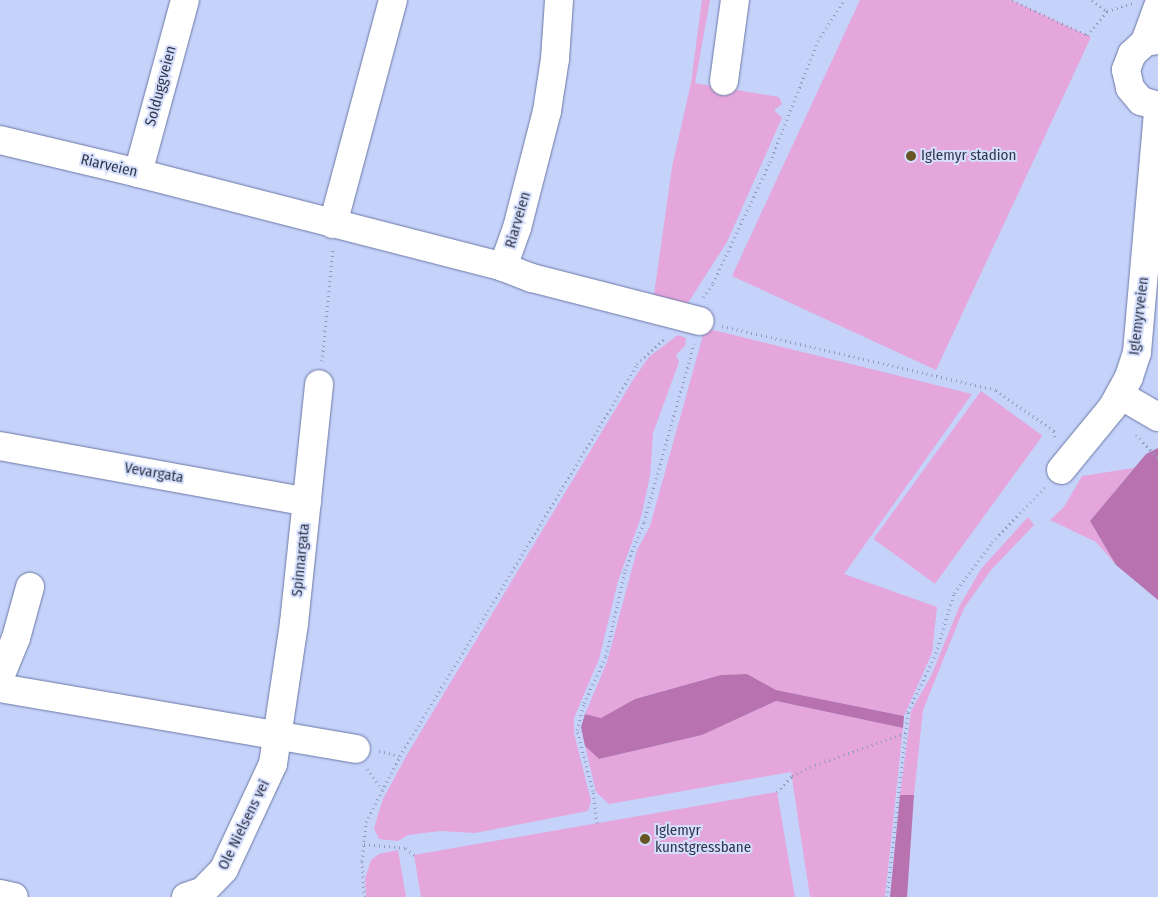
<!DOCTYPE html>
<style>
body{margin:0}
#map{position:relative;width:1158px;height:897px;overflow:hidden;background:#c5d2f9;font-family:"Fira Sans Condensed",sans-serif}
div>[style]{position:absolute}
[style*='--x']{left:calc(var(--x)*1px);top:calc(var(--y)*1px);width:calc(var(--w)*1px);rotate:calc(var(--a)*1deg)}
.green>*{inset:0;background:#e5a6dc;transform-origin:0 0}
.forest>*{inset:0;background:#b872af}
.path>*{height:3px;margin-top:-1.5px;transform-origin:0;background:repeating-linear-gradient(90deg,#909aba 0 1px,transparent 0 5px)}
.roads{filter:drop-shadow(0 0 1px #6b78a5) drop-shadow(0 0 1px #6b78a5)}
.minor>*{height:28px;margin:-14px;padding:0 14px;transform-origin:14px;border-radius:14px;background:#fff}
.dots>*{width:14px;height:14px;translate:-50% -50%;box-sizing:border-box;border:2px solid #d5dffd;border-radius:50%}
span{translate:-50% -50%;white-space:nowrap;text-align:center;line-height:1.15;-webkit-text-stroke:4px #d5dffd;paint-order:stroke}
.street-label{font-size:15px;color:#31374a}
.poi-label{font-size:15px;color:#31374a}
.left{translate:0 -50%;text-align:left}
</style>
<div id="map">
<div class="green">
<div style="clip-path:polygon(702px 0,710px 0,695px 83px,779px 97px,782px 104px,774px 110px,782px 118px,727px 242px,686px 306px,653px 302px,672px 167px,691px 83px)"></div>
<div style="clip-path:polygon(860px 0,1011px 0,1091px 37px,936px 370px,732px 276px)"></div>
<div style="clip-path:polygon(705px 328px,972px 394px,844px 574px,937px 607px,932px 653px,904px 716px,776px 690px,747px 674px,721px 675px,635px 699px,601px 718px,585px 714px,607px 662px,637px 550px,650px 526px)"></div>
<div style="clip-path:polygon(678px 335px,686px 338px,685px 346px,676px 355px,679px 362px,653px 433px,650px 476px,641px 517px,618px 581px,599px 659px,574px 718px,574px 733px,591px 801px,588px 811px,475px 833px,440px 831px,408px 835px,398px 841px,379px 839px,374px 828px,383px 799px,408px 753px,633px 380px,649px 357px)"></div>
<div style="left:981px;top:391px;width:76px;height:183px;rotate:36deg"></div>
<div style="clip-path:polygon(1134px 468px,1090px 521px,1116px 565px,1096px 542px,1050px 520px,1064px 507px,1082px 476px)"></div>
<div style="clip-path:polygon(1028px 517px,1034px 525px,991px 570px,964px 608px,923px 710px,914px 795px,900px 795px,911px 711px,931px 676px,960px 605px,981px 569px)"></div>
<div style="clip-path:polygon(776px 701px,903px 728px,885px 897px,810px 897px,791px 772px,609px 804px,596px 792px,585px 746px,599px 759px,702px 735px)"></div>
<div style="clip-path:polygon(777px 792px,795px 897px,421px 897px,414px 855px)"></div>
<div style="clip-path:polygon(398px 850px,406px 897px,366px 897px,365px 879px,371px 860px,379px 854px)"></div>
</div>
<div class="forest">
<div style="clip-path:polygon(1158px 448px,1158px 600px,1116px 565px,1090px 521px,1146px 454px)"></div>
<div style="clip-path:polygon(747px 674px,776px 690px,904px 716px,903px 728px,776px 701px,702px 735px,599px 759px,585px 746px,581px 727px,585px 714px,601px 718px,635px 699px,721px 675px)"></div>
<div style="clip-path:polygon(900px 795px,914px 795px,907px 897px,890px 897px)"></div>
</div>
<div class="path">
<div style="--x:1012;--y:0;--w:83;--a:25"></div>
<div style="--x:1087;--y:35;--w:31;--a:-50"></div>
<div style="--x:1107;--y:11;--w:28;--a:-17"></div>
<div style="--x:1092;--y:0;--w:19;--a:36"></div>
<div style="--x:703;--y:297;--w:17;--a:-54"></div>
<div style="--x:713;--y:283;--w:134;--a:-64.8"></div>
<div style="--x:770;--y:162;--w:130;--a:-68.4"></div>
<div style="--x:818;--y:41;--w:49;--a:-57.6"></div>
<div style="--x:722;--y:326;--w:281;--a:13.1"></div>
<div style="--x:996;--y:390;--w:71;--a:35.3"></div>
<div style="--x:1054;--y:431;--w:6;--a:81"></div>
<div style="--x:322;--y:361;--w:114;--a:-84.4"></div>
<div style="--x:1136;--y:435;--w:32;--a:46"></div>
<div style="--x:379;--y:751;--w:22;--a:13"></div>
<div style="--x:367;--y:769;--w:26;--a:54"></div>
<div style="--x:777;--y:792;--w:22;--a:-47"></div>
<div style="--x:792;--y:776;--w:25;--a:-26"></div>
<div style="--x:815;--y:765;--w:96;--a:-19.6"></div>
<div style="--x:597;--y:823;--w:32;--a:-97"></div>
<div style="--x:593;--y:791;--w:63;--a:-104.7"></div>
<div style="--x:577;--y:730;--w:28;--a:-75"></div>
<div style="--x:584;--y:703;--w:52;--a:-64.9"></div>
<div style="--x:606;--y:656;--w:88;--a:-77.5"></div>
<div style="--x:625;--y:570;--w:52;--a:-68.4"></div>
<div style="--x:644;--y:522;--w:185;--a:-74.3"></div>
<div style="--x:364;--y:844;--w:42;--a:5.4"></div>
<div style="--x:406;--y:848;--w:11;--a:41"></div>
<div style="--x:364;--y:897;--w:36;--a:-93"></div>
<div style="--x:362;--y:861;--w:39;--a:-84"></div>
<div style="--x:366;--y:822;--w:74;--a:-62.7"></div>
<div style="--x:400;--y:756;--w:458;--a:-58.8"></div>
<div style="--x:637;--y:364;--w:38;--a:-43"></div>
<div style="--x:887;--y:897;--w:186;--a:-83.5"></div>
<div style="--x:908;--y:712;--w:65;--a:-64.6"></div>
<div style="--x:936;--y:653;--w:63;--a:-73.3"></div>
<div style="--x:954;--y:593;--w:64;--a:-53.3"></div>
<div style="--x:992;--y:542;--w:76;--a:-46.1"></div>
</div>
<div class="roads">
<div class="minor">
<div style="--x:1158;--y:40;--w:13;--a:171"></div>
<div style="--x:1145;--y:42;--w:18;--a:137"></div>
<div style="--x:1132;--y:54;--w:17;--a:111"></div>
<div style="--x:1126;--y:70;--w:18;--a:77"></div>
<div style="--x:1130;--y:88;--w:17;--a:50"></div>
<div style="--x:1141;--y:101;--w:18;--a:16"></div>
<div style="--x:1145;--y:42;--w:38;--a:-70"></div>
<div style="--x:724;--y:81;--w:82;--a:-82.3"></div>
<div style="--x:0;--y:140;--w:142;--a:13.4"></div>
<div style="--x:138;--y:173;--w:377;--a:14.4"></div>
<div style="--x:503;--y:267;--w:41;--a:-70.3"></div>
<div style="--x:517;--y:228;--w:121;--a:-75.6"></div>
<div style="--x:547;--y:111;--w:53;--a:-81.3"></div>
<div style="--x:555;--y:59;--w:59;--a:-86.1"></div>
<div style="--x:138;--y:173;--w:179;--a:-74.8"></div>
<div style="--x:333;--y:224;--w:232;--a:-75"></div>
<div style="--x:503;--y:267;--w:31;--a:21"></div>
<div style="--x:532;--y:278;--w:173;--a:14.4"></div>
<div style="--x:1120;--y:395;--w:44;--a:30.1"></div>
<div style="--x:0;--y:446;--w:312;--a:10.3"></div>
<div style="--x:1061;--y:470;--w:80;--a:-50.6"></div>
<div style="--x:1112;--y:408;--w:35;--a:-61"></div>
<div style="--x:1129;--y:377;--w:26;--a:-72"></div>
<div style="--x:1137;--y:352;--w:243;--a:-85"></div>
<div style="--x:0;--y:677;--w:42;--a:-67.7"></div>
<div style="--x:16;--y:638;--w:53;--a:-74.6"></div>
<div style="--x:0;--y:688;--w:361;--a:9.7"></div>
<div style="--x:0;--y:894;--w:14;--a:12"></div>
<div style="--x:186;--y:897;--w:18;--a:-19"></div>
<div style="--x:203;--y:891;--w:30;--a:-46"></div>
<div style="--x:224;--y:869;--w:116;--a:-65"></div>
<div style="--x:273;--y:764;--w:143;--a:-81.5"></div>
<div style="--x:294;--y:623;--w:240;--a:-84"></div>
</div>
</div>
<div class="dots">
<div style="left:911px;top:156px;background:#675624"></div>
<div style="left:645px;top:839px;background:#675624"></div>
</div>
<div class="street-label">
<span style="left:161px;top:86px;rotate:-75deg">Solduggveien</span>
<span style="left:109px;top:166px;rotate:13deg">Riarveien</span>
<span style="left:518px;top:220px;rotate:-74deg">Riarveien</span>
<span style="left:1139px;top:316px;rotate:-83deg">Iglemyrveien</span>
<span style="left:154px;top:473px;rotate:10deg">Vevargata</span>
<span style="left:301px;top:560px;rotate:-84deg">Spinnargata</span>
<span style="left:244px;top:825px;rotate:-64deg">Ole Nielsens vei</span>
</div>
<div class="poi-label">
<span class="left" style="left:921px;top:156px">Iglemyr stadion</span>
<span class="left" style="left:655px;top:839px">Iglemyr<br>kunstgressbane</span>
</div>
</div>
